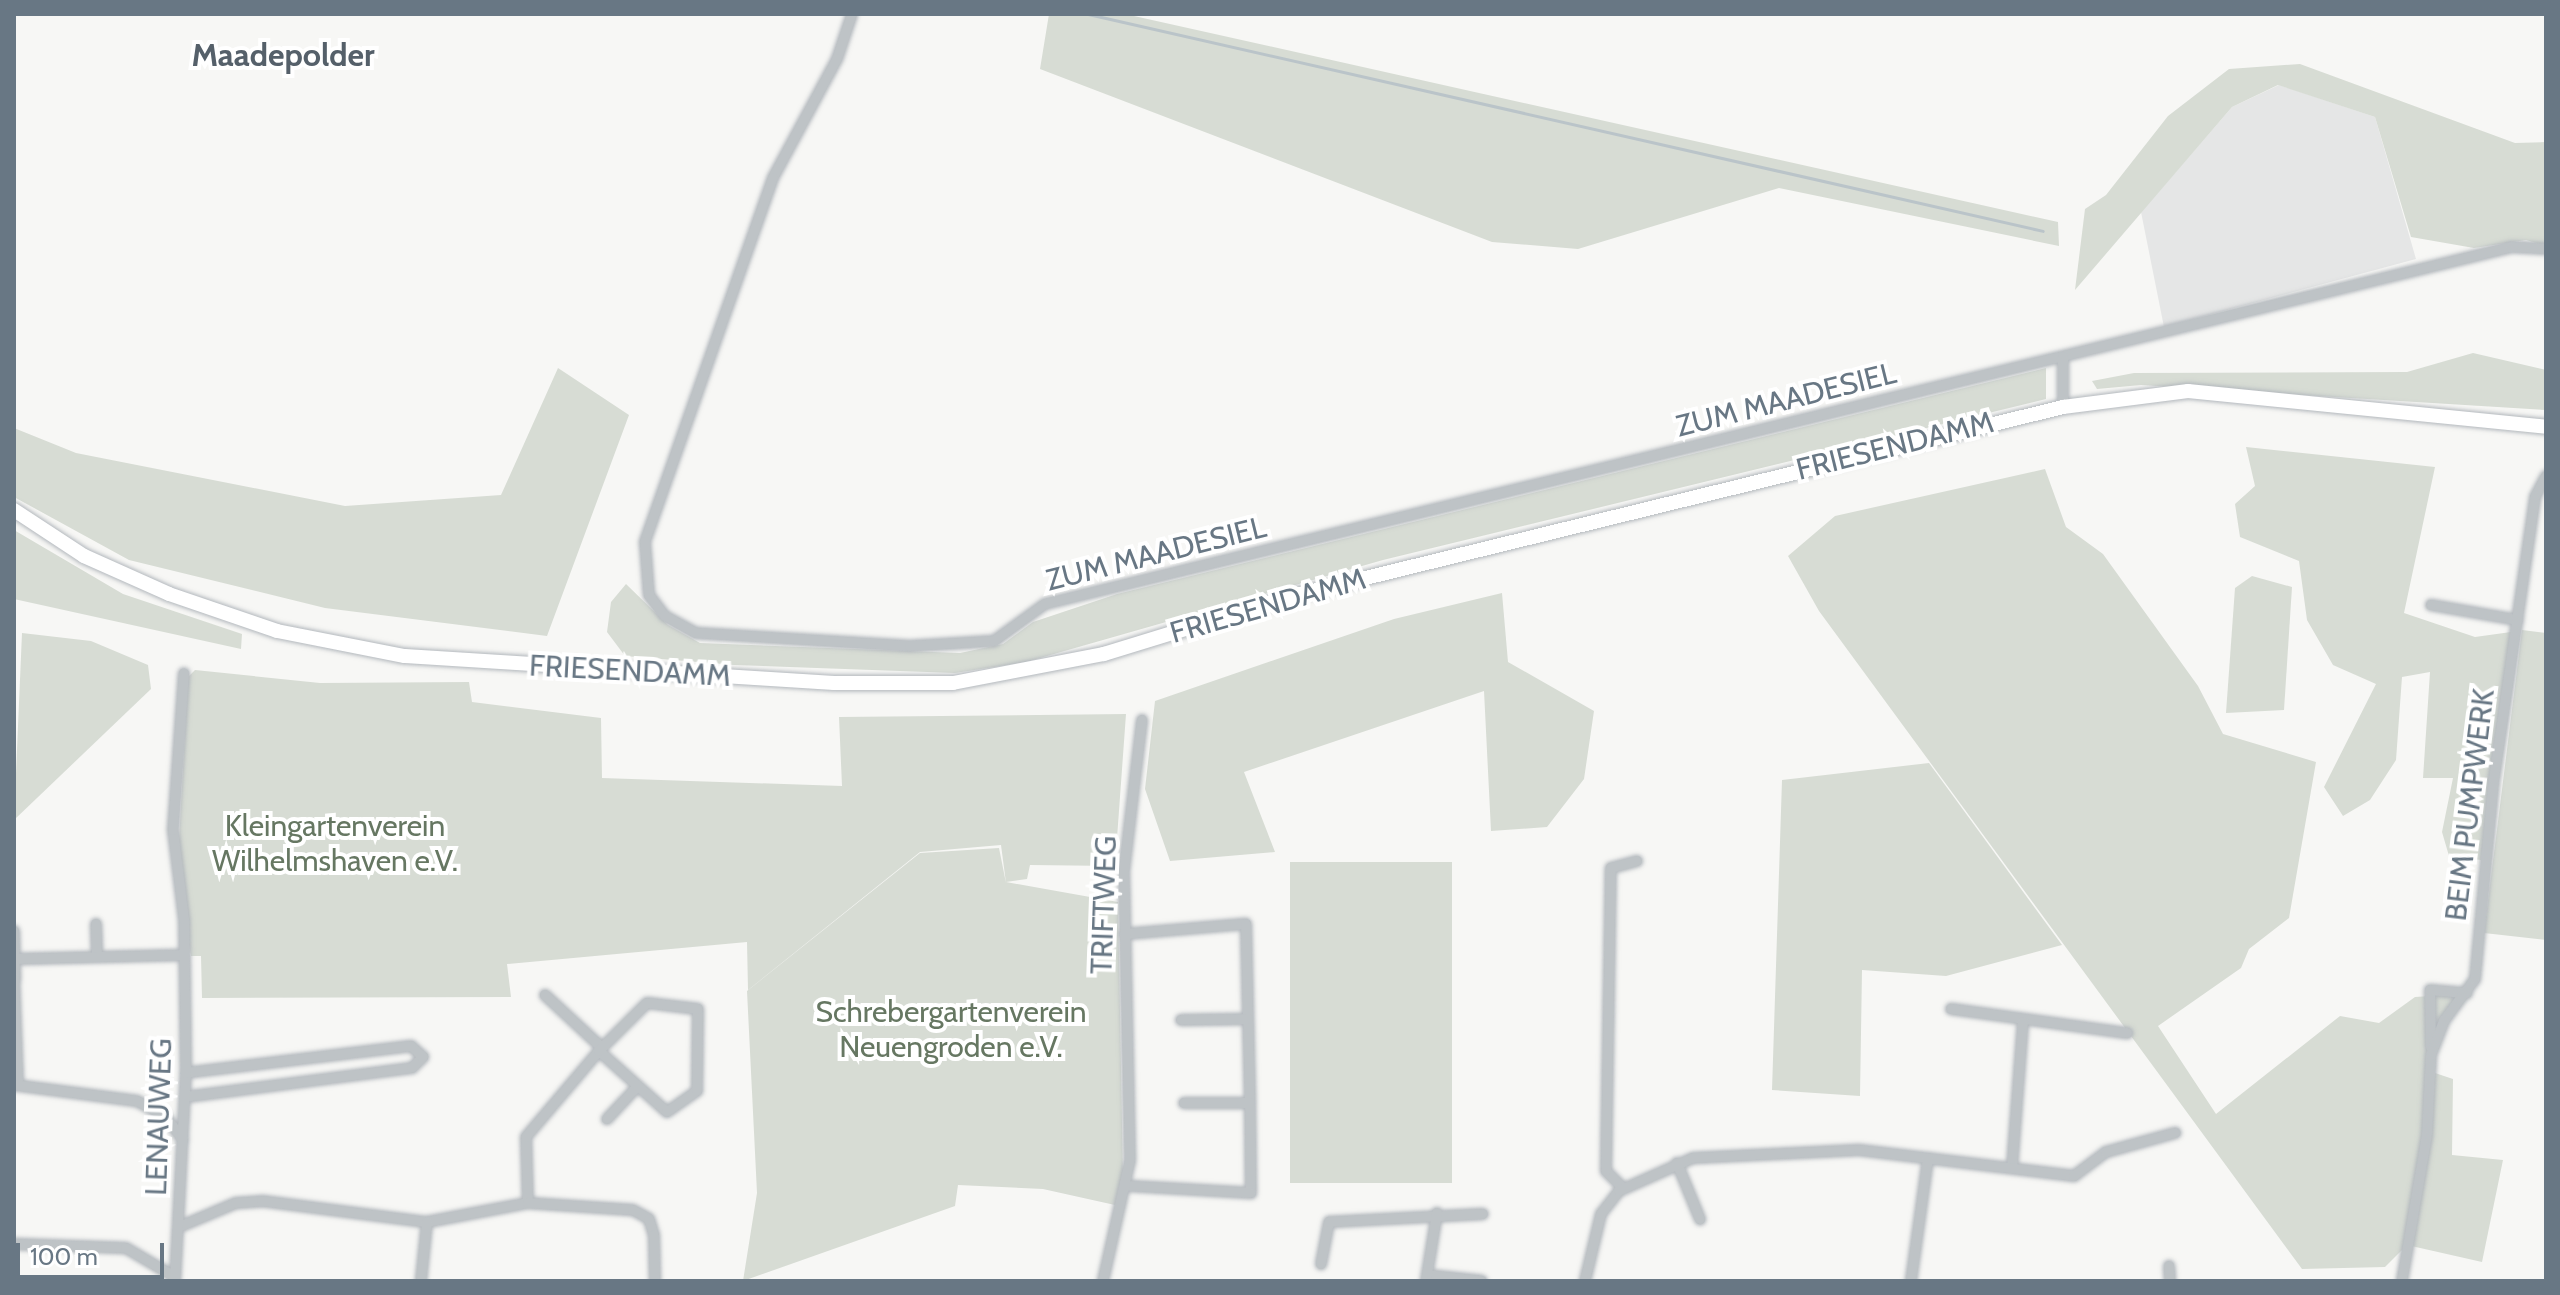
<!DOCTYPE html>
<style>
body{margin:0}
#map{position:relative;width:2560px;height:1295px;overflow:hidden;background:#f7f7f5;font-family:Cabin,sans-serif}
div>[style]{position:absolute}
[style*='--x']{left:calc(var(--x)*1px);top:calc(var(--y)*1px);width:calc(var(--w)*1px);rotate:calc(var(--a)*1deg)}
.built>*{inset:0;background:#e5e6e6}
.green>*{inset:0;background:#d7dcd4;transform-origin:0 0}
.stream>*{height:3px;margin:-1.5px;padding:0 1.5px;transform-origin:1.5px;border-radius:1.5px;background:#bac4c9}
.roads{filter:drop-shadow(0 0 2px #b3b8bd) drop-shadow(0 0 2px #b3b8bd)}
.minor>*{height:10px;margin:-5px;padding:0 5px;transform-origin:5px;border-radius:5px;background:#bec3c6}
.secondary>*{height:14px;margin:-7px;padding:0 7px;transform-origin:7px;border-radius:7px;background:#fff}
span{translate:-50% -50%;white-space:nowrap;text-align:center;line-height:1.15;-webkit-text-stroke:8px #fff;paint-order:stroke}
.street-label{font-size:30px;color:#687784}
.park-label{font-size:30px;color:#667762}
.neighbourhood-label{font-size:32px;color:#55606a;font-weight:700}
.frame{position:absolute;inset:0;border:16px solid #687784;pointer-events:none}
.scale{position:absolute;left:16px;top:1243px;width:148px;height:36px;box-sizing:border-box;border:4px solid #687784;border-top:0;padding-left:10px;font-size:24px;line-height:28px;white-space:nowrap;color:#687784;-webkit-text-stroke:6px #fff;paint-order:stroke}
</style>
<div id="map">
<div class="built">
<div style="clip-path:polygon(2279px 85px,2375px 117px,2416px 259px,2164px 327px,2141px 212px,2232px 107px)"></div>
</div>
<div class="green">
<div style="clip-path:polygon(1049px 14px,1125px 14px,2058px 222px,2059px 246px,1779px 188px,1578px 249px,1492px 242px,1040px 69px)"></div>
<div style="clip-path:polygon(2300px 64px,2515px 143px,2546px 142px,2546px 246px,2526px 240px,2474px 248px,2411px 237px,2375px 117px,2278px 85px,2232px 107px,2075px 290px,2085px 209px,2106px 195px,2168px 116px,2229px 69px)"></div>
<div style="clip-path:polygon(2473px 353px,2546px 370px,2546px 410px,2141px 385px,2097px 389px,2092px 381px,2134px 373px,2407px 372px)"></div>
<div style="clip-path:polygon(558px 368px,629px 415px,547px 636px,325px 608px,129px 560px,14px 497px,14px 428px,76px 453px,345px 506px,501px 495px)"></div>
<div style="clip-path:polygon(2046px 368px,2046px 399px,1383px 560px,1026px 662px,955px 673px,734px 665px,625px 656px,607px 632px,611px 602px,626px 584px,668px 625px,700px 643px,960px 653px,1003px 644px,1033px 622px,1117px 594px)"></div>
<div style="clip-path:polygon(2246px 447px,2435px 467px,2404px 613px,2475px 637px,2511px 632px,2481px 860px,2449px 856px,2442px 832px,2453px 778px,2423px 778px,2430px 672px,2402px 677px,2396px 760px,2370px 800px,2343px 816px,2324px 787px,2376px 684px,2333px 665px,2307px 620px,2299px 561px,2240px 537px,2235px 504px,2255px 486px)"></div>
<div style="clip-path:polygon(2045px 469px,2066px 527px,2103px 554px,2198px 686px,2223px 734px,2316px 762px,2289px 918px,2249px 949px,2241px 968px,2158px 1026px,2216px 1114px,2340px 1016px,2379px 1023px,2415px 997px,2461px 994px,2435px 1029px,2435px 1073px,2453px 1079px,2452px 1155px,2503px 1160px,2482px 1262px,2407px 1245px,2385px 1267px,2302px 1269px,1819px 611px,1788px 556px,1835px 516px)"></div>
<div style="clip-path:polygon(14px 530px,123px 594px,242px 634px,241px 649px,14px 599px)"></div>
<div style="clip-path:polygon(2252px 576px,2292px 587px,2284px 710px,2226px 713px,2235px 588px)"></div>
<div style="clip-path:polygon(1502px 593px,1508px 662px,1594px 711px,1584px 779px,1547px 827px,1491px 831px,1484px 691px,1244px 772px,1275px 852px,1170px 861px,1145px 789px,1155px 701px,1394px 619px)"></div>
<div style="clip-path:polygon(2522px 630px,2546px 633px,2546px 940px,2484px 933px)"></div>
<div style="clip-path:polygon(22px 633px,91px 641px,148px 665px,151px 689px,14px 820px)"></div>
<div style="clip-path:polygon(195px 670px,320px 683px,469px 682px,472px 702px,601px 718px,602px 778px,842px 786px,839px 717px,1126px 714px,1115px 866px,1030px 865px,1027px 879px,1006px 882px,1118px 902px,1123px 1179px,1115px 1205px,1043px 1189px,958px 1185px,955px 1206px,743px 1281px,757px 1193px,747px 991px,920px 853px,999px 848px,1006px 883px,1001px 845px,920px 852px,748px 990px,747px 942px,507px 964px,511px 997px,202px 998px,201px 956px,191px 956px,177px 878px,188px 677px)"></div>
<div style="clip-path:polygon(1929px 763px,2062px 945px,1946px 976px,1862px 970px,1860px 1096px,1772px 1090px,1782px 780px)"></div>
<div style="left:1452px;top:862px;width:321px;height:162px;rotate:90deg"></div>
</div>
<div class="stream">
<div style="--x:1088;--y:14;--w:979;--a:12.8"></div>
</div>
<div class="roads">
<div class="minor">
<div style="--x:852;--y:14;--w:47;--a:108.4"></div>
<div style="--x:837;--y:59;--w:135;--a:118.3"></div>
<div style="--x:773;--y:178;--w:386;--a:109.4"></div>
<div style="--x:645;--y:542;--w:53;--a:85.7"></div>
<div style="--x:649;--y:595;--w:26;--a:53"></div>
<div style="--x:665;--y:616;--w:35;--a:29"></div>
<div style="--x:696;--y:633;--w:214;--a:3.5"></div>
<div style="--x:910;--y:646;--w:84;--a:-3.4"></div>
<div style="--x:994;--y:641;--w:63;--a:-36"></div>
<div style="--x:1045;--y:604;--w:1510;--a:-13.68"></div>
<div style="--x:2512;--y:247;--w:34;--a:3"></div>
<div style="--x:2063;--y:407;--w:50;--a:-90"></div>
<div style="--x:2431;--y:605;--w:88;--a:9.8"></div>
<div style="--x:96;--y:924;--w:33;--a:88"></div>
<div style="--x:14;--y:931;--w:49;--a:88.8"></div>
<div style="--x:1124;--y:934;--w:122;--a:-4.7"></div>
<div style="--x:1246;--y:924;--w:179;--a:88.7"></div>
<div style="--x:1250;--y:1103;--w:90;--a:89.4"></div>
<div style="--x:1251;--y:1193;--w:123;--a:-176.7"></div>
<div style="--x:16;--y:959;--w:168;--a:-1.4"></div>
<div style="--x:14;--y:980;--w:105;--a:87.8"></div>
<div style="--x:545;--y:995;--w:75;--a:42.8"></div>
<div style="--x:1951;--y:1009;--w:178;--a:7.8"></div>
<div style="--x:1181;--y:1020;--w:67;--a:-0.9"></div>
<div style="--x:2431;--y:1047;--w:57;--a:-91"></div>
<div style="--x:2430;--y:990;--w:37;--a:5"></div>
<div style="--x:14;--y:1085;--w:124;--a:7.4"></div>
<div style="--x:137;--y:1101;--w:32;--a:28"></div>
<div style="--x:165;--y:1116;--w:30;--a:53"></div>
<div style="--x:185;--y:1097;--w:229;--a:-7.3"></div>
<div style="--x:412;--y:1068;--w:16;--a:-45"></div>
<div style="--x:423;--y:1057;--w:16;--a:-137"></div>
<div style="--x:411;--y:1046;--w:227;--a:173.2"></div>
<div style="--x:1184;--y:1103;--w:66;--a:0"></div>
<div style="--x:607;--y:1119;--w:45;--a:-46.8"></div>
<div style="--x:1677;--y:1163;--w:61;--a:67.7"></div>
<div style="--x:2012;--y:1168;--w:146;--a:-85.7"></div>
<div style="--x:1623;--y:1188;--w:24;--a:-135"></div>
<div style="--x:1606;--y:1171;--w:303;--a:-89.1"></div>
<div style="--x:1611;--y:868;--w:27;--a:-15"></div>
<div style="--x:528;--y:1203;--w:66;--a:-91.7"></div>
<div style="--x:526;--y:1137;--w:113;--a:-49.7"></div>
<div style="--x:599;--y:1051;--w:91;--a:41.9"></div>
<div style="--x:667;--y:1112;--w:37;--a:-35"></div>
<div style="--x:697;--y:1091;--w:82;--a:-89.3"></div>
<div style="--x:698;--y:1009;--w:51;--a:-173.3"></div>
<div style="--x:647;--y:1003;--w:68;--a:135"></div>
<div style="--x:179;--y:1227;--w:62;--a:-22.8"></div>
<div style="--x:236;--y:1203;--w:26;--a:-4"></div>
<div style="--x:262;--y:1201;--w:166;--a:7.3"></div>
<div style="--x:427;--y:1222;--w:103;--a:-10.7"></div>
<div style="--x:528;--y:1203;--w:105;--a:3.8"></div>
<div style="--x:633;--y:1210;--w:18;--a:29"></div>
<div style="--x:649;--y:1219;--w:17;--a:73"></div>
<div style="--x:654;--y:1235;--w:46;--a:88.8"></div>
<div style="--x:14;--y:1244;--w:112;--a:2"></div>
<div style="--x:126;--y:1248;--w:57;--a:30.6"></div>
<div style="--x:1321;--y:1264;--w:43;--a:-79.2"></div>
<div style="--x:1329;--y:1222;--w:154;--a:-3"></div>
<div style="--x:2169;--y:1266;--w:15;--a:86"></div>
<div style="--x:1427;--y:1275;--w:55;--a:6.2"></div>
<div style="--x:175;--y:1281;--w:208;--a:-87"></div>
<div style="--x:186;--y:1073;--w:154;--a:-90.7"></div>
<div style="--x:184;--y:919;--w:90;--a:-97"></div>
<div style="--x:173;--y:830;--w:157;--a:-86"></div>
<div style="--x:421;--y:1281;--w:59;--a:-84.2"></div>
<div style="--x:1103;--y:1281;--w:124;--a:-77.4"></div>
<div style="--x:1130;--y:1160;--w:289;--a:-91.2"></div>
<div style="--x:1124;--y:871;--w:152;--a:-83.2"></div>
<div style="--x:1426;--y:1281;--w:69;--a:-80.8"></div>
<div style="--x:1585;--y:1281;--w:69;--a:-76.6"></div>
<div style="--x:1601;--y:1214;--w:29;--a:-52"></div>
<div style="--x:1619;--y:1191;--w:81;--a:-24"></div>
<div style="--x:1693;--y:1158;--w:166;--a:-2.8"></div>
<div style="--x:1859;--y:1150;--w:217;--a:6.9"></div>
<div style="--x:2074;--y:1176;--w:40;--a:-37"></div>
<div style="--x:2106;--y:1152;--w:72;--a:-15.4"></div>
<div style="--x:1911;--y:1281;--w:124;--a:-82.1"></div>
<div style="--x:2402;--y:1281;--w:149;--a:-80.3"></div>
<div style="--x:2427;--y:1134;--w:79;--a:-87.1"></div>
<div style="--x:2431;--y:1055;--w:36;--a:-69"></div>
<div style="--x:2444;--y:1021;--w:52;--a:-53.6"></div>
<div style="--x:2475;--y:979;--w:201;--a:-84.6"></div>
<div style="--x:2494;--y:779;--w:285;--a:-81.7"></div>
<div style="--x:2535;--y:497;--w:24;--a:-62"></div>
</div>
<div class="secondary">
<div style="--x:14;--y:510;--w:84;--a:33.3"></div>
<div style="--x:84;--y:556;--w:93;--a:24.1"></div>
<div style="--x:169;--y:594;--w:114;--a:18.9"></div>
<div style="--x:277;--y:631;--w:130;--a:11.1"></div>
<div style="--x:405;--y:656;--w:430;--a:3.6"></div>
<div style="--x:834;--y:683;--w:119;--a:0"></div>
<div style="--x:953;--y:683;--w:154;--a:-10.9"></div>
<div style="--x:1104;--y:654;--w:197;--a:-17.1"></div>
<div style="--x:1292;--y:596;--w:794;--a:-13.77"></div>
<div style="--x:2063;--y:407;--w:126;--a:-7.3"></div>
<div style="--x:2188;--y:391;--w:360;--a:5.7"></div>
</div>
</div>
<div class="street-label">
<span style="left:1786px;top:400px;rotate:-14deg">ZUM MAADESIEL</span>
<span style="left:1895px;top:446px;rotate:-14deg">FRIESENDAMM</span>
<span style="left:1156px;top:554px;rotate:-14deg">ZUM MAADESIEL</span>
<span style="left:1268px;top:606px;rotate:-16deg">FRIESENDAMM</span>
<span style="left:630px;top:671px;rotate:3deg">FRIESENDAMM</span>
<span style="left:2470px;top:805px;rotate:-83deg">BEIM PUMPWERK</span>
<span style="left:1104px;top:905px;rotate:-88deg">TRIFTWEG</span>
<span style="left:159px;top:1117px;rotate:-88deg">LENAUWEG</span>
</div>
<div class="park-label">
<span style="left:335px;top:843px">Kleingartenverein<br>Wilhelmshaven e.V.</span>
<span style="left:951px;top:1029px">Schrebergartenverein<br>Neuengroden e.V.</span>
</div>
<div class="neighbourhood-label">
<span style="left:283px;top:55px">Maadepolder</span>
</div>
<div class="frame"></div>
<div class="scale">100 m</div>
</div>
